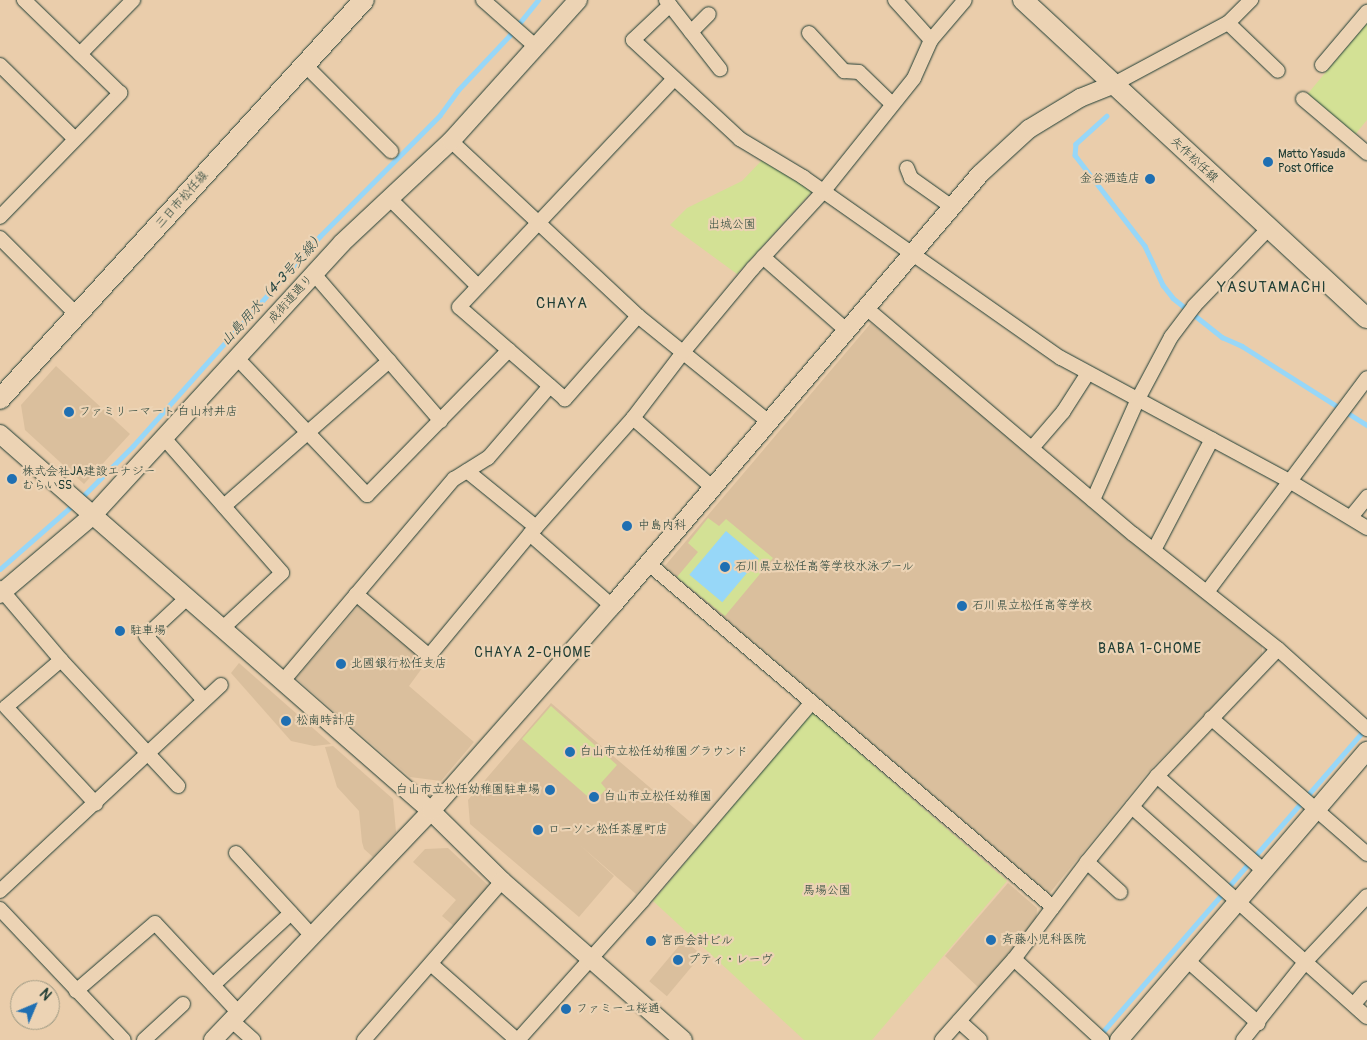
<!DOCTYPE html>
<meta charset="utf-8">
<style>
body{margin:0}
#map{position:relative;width:1367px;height:1040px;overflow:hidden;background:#eacdab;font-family:Pangolin,"Klee One",sans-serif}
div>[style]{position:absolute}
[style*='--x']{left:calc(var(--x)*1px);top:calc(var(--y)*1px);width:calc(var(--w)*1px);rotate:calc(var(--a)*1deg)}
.built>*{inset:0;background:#dabf9d;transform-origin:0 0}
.green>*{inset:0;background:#d3e195}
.water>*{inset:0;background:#97d7f8;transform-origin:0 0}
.stream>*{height:4.5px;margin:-2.25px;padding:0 2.25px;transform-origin:2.25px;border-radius:2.25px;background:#97d7f8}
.roads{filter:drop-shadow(0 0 1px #1f3d34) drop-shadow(0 0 1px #1f3d34)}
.minor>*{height:14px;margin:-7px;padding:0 7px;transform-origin:7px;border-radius:7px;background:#ecd3b4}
.tertiary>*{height:18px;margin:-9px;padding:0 9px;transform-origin:9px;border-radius:9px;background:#ecd3b4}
.secondary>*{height:20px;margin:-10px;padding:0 10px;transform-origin:10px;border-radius:10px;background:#ecd3b4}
.dots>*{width:14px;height:14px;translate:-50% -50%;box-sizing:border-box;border:2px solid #ecd3b4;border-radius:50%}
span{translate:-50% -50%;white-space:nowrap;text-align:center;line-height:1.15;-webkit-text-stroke:4.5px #ecd3b4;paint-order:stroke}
.poi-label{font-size:12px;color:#1f3d34}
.left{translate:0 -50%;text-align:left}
.right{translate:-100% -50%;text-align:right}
.street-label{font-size:12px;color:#1f3d34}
.park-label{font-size:12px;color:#284539}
.water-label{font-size:14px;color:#2b4c48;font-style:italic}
.neighbourhood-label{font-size:14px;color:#1f3d34;letter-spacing:1px}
.quarter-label{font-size:15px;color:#1f3d34;letter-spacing:1px}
.north{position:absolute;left:10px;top:980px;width:50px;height:50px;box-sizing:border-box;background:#ecd3b4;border:1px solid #9a9781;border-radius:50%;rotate:45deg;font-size:14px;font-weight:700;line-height:20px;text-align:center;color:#1f3d34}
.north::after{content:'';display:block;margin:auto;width:18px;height:22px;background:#1f6fb2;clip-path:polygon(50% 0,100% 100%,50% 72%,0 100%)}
</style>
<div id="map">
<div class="built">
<div style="clip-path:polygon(871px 323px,1262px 646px,1262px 656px,1147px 773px,1049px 894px,664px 567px)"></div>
<div style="clip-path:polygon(56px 366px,130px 434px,84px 484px,25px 430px,21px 405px)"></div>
<div style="clip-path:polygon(361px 603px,428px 660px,409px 686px,474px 742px,441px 781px,410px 777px,296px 678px)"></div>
<div style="clip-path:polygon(239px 663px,331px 744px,314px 746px,291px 741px,231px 673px)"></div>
<div style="clip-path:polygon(551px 703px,695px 826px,636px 894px,581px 846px,614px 876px,579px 917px,470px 824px,468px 800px)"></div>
<div style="clip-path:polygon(333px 746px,393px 799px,396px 832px,373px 857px,364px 849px,362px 842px,359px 811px,337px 787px,325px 747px)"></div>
<div style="clip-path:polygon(448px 848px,490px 887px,455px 927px,442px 916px,456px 900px,413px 862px,425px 849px)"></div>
<div style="clip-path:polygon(1008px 883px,1037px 908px,1036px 925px,980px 989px,945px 956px)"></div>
<div style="left:684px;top:940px;width:23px;height:54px;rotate:40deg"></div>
</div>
<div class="green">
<div style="clip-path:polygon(1367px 23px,1367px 120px,1353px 137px,1305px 97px)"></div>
<div style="clip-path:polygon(767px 155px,815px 188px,737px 274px,670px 225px,687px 208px,742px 181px)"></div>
<div style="clip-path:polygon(708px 518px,719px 526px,726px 519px,773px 558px,725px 616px,677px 577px,698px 552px,688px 543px)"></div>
<div style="clip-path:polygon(551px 706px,617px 765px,601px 783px,606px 789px,594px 802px,522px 739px)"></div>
<div style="clip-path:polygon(812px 712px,1007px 881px,872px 1040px,804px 1040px,653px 901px)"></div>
</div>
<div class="water">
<div style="left:726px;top:531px;width:43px;height:57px;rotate:40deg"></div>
</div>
<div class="stream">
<div style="--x:1107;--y:116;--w:42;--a:137.9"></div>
<div style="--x:1076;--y:144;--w:11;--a:95"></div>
<div style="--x:1075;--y:155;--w:115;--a:52.4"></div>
<div style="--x:1145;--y:246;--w:43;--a:65.2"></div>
<div style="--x:1163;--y:285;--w:16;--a:52"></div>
<div style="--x:1173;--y:298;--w:63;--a:38.5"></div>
<div style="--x:1222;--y:337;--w:22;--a:24"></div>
<div style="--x:1242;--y:346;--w:148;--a:32.3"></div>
<div style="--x:80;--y:499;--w:75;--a:-45"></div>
<div style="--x:133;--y:446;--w:281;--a:-48.3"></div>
<div style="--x:320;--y:236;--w:170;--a:-45.2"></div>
<div style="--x:440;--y:115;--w:31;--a:-54"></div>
<div style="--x:458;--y:90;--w:74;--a:-46.6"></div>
<div style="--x:509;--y:36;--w:46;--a:-51.1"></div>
<div style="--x:0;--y:569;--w:98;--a:-41.3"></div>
<div style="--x:1100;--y:1035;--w:405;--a:-49.1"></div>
</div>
<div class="roads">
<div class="minor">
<div style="--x:483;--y:0;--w:69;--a:41.5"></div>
<div style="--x:666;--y:0;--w:88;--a:52"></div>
<div style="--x:895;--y:0;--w:54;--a:48"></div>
<div style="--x:670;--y:5;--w:51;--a:136.6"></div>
<div style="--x:633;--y:40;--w:146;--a:42.8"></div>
<div style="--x:740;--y:139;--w:74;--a:31.1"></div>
<div style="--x:803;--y:177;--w:315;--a:35.1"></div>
<div style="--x:1061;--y:358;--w:261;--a:28.3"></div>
<div style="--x:1291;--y:482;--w:89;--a:31.2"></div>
<div style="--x:1228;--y:23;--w:69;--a:43.8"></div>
<div style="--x:691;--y:32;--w:25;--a:-45"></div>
<div style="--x:809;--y:33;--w:52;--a:47.4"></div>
<div style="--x:844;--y:71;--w:15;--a:4"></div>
<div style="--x:859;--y:72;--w:45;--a:44.1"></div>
<div style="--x:80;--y:54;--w:76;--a:-45.5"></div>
<div style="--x:0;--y:65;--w:104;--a:44.6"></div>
<div style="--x:305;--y:65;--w:122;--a:45"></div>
<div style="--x:1322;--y:65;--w:70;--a:-49.7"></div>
<div style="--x:1114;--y:84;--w:129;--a:-28.2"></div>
<div style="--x:1228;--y:23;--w:33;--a:-45"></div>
<div style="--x:1303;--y:99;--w:84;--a:40.2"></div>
<div style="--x:451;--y:141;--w:256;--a:43.1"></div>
<div style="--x:638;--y:316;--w:169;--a:39"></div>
<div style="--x:907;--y:168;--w:11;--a:68"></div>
<div style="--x:911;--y:178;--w:50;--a:35.3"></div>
<div style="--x:389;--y:198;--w:125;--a:44.7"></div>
<div style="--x:0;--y:217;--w:173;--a:-45.9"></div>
<div style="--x:120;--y:93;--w:134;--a:-135.9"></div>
<div style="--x:0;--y:238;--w:109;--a:45"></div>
<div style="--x:763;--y:257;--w:111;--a:41.3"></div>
<div style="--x:314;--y:274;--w:194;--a:49.2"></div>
<div style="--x:865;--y:307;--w:351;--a:40.3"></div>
<div style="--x:1133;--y:534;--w:185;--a:38.4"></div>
<div style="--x:1278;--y:649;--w:120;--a:42"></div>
<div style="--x:638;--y:316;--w:111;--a:131.3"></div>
<div style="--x:565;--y:399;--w:140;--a:-139"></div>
<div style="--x:459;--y:307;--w:313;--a:-46.7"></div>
<div style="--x:237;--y:358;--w:189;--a:46.5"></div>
<div style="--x:367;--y:495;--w:203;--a:-45.6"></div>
<div style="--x:633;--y:418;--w:106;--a:41.2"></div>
<div style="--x:164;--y:438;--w:179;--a:48.8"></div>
<div style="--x:282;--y:573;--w:81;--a:137"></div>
<div style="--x:1032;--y:448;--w:48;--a:-49.3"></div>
<div style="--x:1063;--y:412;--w:46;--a:-57.3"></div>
<div style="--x:467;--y:471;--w:89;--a:39.1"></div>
<div style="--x:1093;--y:500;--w:111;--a:-66"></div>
<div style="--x:1138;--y:399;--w:70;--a:-62"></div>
<div style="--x:1171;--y:337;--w:39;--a:-53"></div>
<div style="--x:1194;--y:306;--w:108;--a:-46.1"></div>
<div style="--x:224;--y:506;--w:220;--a:-41.3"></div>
<div style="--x:1351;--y:517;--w:26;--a:-51"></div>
<div style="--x:530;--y:534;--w:109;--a:41.3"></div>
<div style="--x:1154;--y:550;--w:125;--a:-62.4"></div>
<div style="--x:649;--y:564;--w:530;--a:40.33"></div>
<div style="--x:0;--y:588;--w:94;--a:49.7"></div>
<div style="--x:61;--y:660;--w:172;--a:47.1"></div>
<div style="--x:1207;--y:592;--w:267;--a:-53.2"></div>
<div style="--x:356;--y:594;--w:96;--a:40.3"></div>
<div style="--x:429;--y:656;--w:158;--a:-50.4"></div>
<div style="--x:530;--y:534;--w:155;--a:-48.4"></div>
<div style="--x:633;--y:418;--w:84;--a:-52.7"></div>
<div style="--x:684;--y:351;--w:108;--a:-50.3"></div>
<div style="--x:753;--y:268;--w:102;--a:-47.4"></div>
<div style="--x:822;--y:193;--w:147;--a:-51.3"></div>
<div style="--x:914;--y:78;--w:42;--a:-65.9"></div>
<div style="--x:931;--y:40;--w:52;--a:-49.6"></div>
<div style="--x:188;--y:597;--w:57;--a:137.1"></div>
<div style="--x:146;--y:636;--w:85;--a:47.9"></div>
<div style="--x:61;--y:660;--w:72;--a:139.5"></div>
<div style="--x:6;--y:707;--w:132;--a:47.1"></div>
<div style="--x:283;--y:681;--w:265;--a:-49.8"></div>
<div style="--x:454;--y:479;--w:40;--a:-32"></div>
<div style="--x:488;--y:458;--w:95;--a:-49.3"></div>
<div style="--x:1211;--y:718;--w:207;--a:41.1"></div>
<div style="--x:1157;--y:776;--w:144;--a:41.6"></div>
<div style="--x:1132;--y:807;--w:315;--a:41.8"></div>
<div style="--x:236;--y:853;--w:113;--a:47.5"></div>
<div style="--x:1087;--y:862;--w:45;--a:42.3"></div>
<div style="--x:0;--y:891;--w:302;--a:-43"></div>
<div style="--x:0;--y:909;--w:180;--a:46.6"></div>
<div style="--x:1014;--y:959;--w:120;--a:42.6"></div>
<div style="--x:1188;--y:961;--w:94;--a:41.5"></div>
<div style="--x:431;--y:964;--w:115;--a:41.5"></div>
<div style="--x:213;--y:985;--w:106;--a:-42.7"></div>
<div style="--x:76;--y:991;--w:104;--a:-40.7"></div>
<div style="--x:155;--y:923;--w:122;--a:47"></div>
<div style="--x:1354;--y:1004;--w:20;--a:-49"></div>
<div style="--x:231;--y:1020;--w:30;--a:42"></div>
<div style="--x:959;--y:1021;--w:28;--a:42"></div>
<div style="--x:144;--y:1040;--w:53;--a:-42.7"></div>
<div style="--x:364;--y:1040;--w:211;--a:-49"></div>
<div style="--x:518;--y:1040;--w:188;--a:-48.2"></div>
<div style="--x:643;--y:900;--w:260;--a:-49.5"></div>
<div style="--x:942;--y:1040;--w:108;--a:-48.4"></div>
<div style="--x:1014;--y:959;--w:121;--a:-53"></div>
<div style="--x:1087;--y:862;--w:111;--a:-50.9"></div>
<div style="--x:1157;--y:776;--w:175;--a:-46.4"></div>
<div style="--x:1243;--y:1040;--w:101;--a:-51.4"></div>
<div style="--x:1306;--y:961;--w:89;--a:-46.8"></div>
</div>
<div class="tertiary">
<div style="--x:0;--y:434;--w:573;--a:41.18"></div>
<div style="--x:431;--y:811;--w:100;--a:44.6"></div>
<div style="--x:502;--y:881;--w:241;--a:41.3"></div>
<div style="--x:0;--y:594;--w:122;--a:-40.3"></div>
<div style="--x:93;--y:515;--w:369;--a:-47.5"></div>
<div style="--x:342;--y:243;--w:149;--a:-43.1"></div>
<div style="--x:451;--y:141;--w:190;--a:-48"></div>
<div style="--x:213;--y:1040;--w:316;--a:-46.4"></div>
<div style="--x:431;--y:811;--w:273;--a:-48.6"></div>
<div style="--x:612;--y:606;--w:567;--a:-49.57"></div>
<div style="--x:980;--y:174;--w:67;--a:-42.6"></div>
<div style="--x:1029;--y:129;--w:60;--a:-31.3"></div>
<div style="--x:1080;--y:98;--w:37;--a:-22"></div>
<div style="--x:1119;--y:1040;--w:381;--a:-49.4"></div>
</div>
<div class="secondary">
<div style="--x:1023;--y:0;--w:468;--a:42.8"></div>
<div style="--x:0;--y:399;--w:540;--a:-47.63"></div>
</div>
</div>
<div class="dots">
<div style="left:1268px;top:162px;background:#1f6fb2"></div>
<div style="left:1150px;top:179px;background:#1f6fb2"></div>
<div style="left:69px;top:412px;background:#1f6fb2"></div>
<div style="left:12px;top:479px;background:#1f6fb2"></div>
<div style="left:627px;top:526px;background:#1f6fb2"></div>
<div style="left:725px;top:567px;background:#1f6fb2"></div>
<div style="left:962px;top:606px;background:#1f6fb2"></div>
<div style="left:120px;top:631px;background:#1f6fb2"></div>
<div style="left:341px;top:664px;background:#1f6fb2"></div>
<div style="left:286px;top:721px;background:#1f6fb2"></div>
<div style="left:570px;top:752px;background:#1f6fb2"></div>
<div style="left:550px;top:790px;background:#1f6fb2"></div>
<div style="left:594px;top:797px;background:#1f6fb2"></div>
<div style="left:538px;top:830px;background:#1f6fb2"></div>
<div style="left:991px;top:940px;background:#1f6fb2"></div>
<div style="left:651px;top:941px;background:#1f6fb2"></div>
<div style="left:678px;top:960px;background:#1f6fb2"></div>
<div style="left:566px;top:1009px;background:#1f6fb2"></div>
</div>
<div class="poi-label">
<span class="left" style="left:1278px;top:162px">Matto Yasuda<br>Post Office</span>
<span class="right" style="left:1140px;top:179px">金谷酒造店</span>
<span class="left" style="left:79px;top:412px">ファミリーマート 白山村井店</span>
<span class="left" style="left:22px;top:479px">株式会社JA建設エナジー<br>むらいSS</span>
<span class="left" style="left:638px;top:526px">中島内科</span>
<span class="left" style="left:735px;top:567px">石川県立松任高等学校水泳プール</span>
<span class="left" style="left:972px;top:606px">石川県立松任高等学校</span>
<span class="left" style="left:130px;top:631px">駐車場</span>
<span class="left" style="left:351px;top:664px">北國銀行松任支店</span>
<span class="left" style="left:296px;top:721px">松南時計店</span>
<span class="left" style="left:580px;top:752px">白山市立松任幼稚園グラウンド</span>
<span class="right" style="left:540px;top:790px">白山市立松任幼稚園駐車場</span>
<span class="left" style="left:604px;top:797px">白山市立松任幼稚園</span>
<span class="left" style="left:548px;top:830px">ローソン松任茶屋町店</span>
<span class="left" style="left:1002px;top:940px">斉藤小児科医院</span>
<span class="left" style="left:661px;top:941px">宮西会計ビル</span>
<span class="left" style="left:688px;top:960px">プティ・レーヴ</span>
<span class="left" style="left:576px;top:1009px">ファミーユ桜通</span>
</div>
<div class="street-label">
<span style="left:1194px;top:160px;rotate:43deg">矢作松任線</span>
<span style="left:182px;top:200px;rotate:-48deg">三日市松任線</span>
<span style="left:291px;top:299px;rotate:-48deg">成街道通り</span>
</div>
<div class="park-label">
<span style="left:732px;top:225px">出城公園</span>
<span style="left:827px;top:891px">馬場公園</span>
</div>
<div class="water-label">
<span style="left:273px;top:289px;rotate:-48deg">山島用水（4-3号支線）</span>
</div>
<div class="neighbourhood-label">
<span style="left:1150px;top:649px">BABA 1-CHOME</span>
<span style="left:533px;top:653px">CHAYA 2-CHOME</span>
</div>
<div class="quarter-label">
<span style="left:1272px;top:288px">YASUTAMACHI</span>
<span style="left:562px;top:304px">CHAYA</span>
</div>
<div class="north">N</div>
</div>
